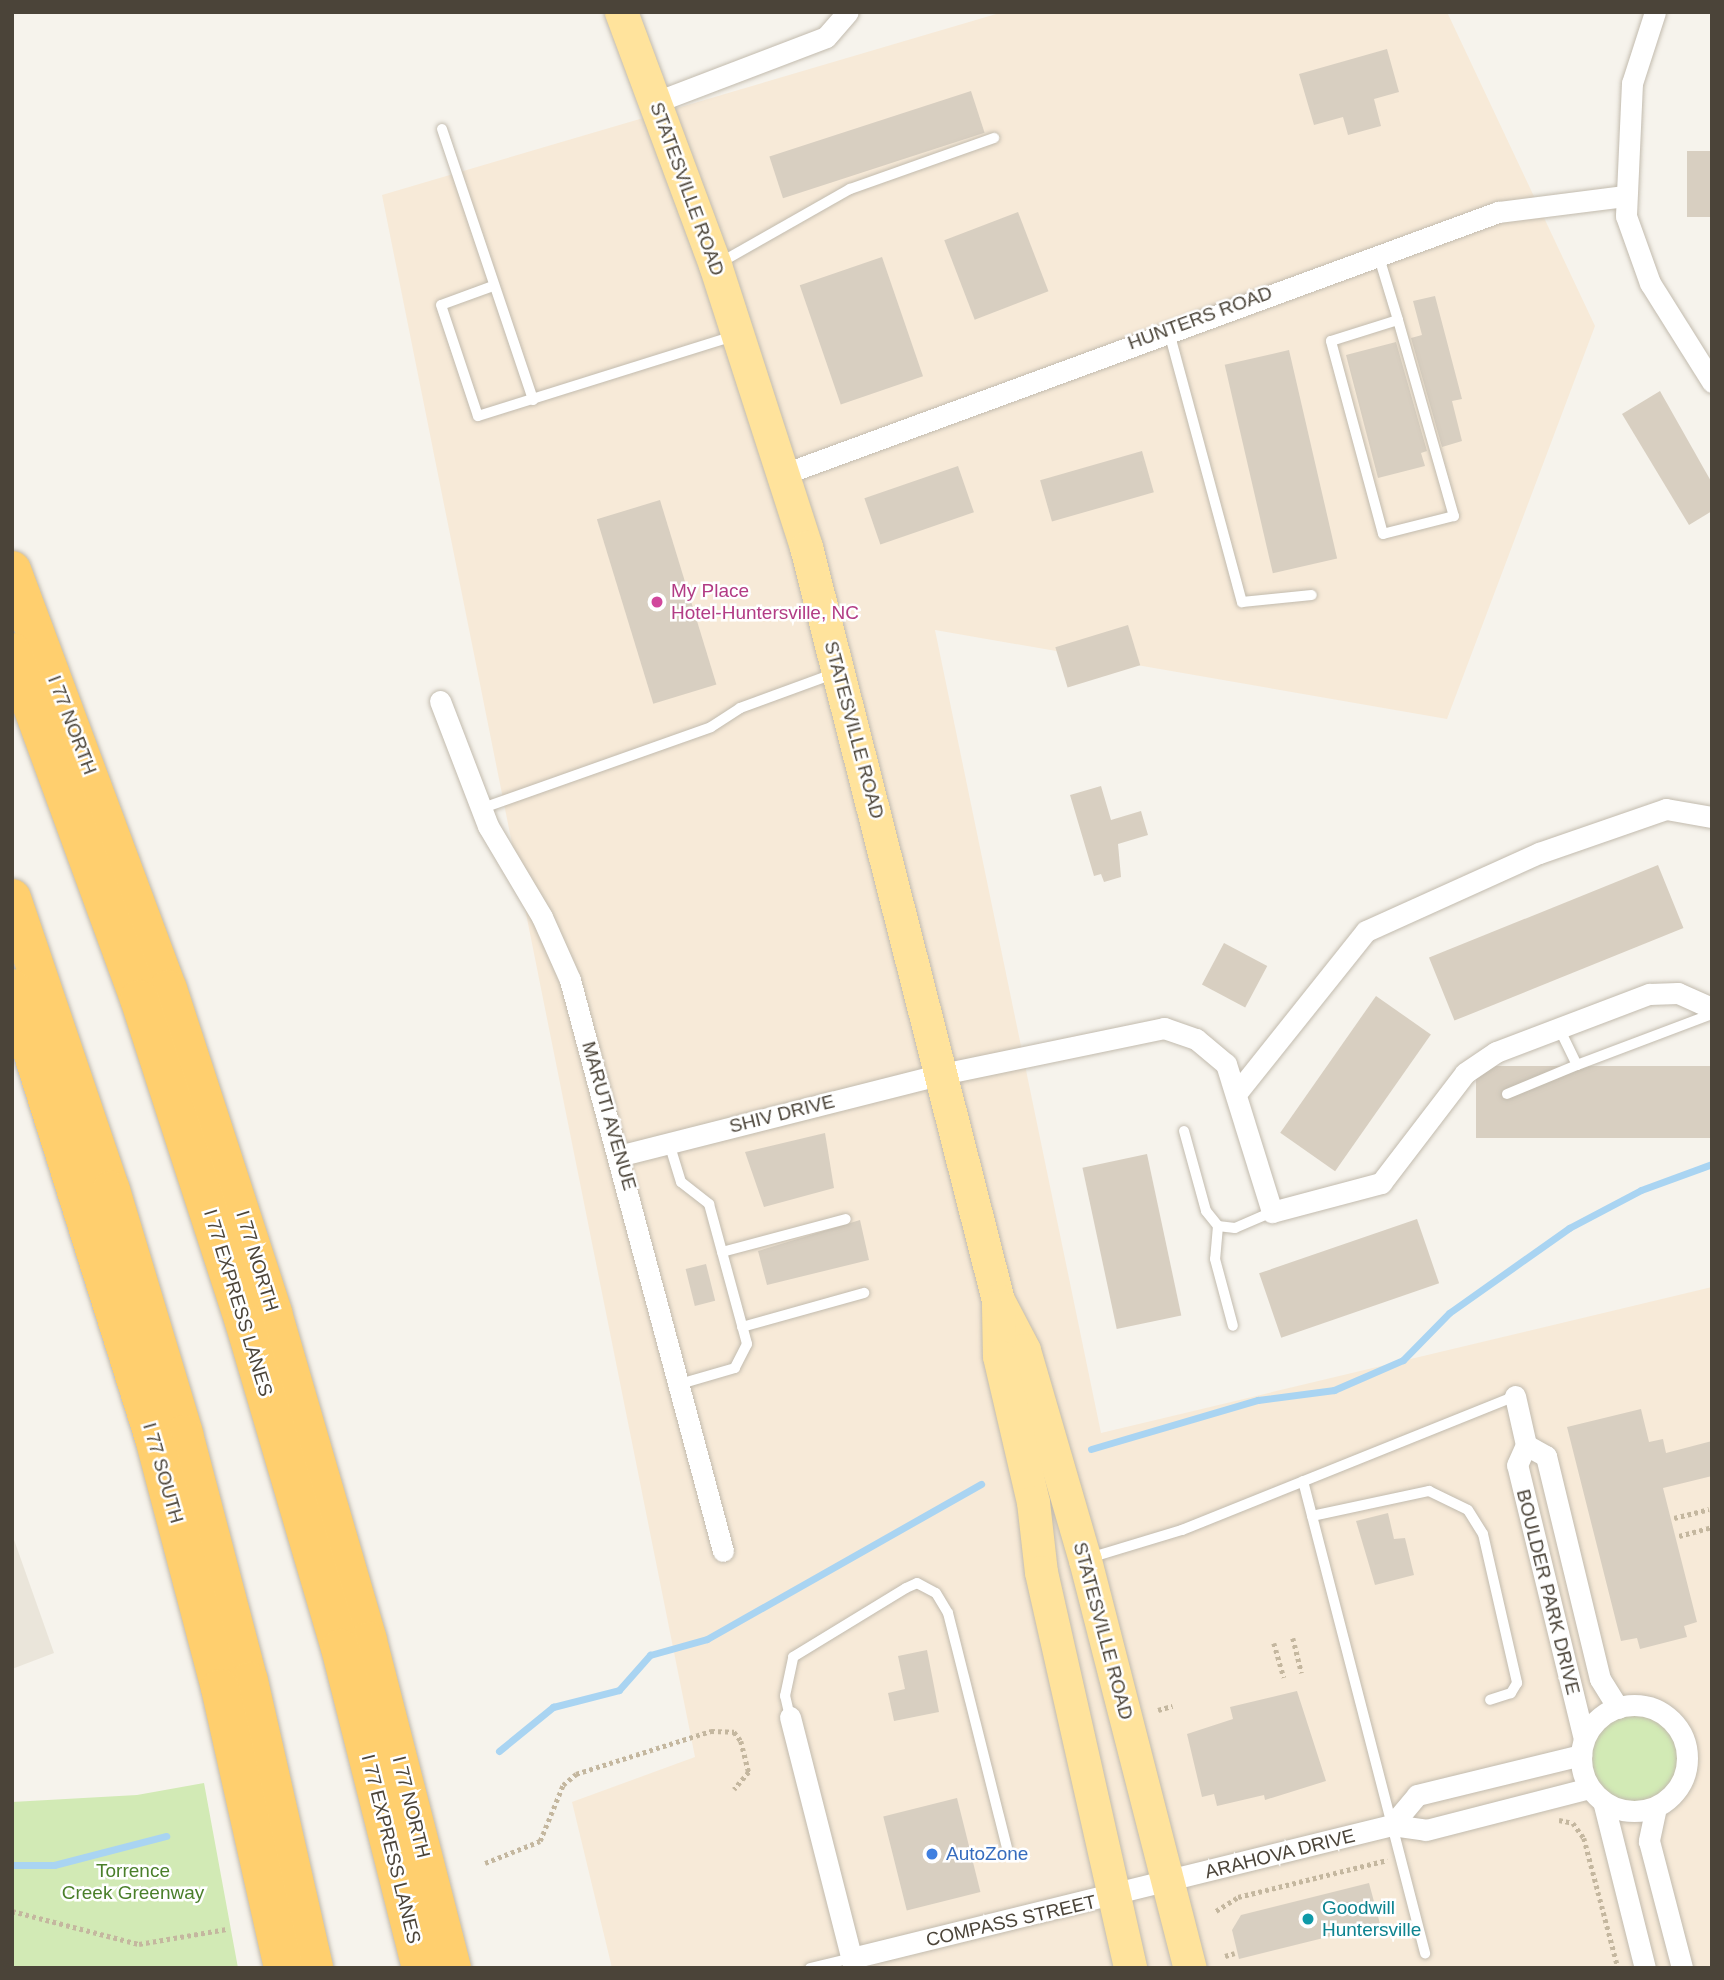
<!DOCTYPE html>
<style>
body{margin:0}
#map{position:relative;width:1724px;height:1980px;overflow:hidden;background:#f6f3ec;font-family:Arial,sans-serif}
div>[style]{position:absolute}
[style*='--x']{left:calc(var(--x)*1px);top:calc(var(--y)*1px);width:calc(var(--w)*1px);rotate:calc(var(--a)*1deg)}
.residential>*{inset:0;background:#eae5da}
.commercial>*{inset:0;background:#f7ead8}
.green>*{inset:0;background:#d2eab5}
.round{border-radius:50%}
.stream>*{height:7px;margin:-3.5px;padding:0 3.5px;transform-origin:3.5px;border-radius:3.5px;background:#a9d4f2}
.building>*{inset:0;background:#d8cfc1;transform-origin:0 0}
.path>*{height:4.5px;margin-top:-2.25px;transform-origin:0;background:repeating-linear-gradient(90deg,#c4b79f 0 3.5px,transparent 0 7px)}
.roads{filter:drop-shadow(0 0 2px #c2bbae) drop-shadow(0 0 2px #c2bbae)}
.lane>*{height:10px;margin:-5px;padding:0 5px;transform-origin:5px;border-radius:5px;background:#fff}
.street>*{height:21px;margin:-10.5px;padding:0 10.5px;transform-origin:10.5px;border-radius:10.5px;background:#fff}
.street>.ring{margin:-10.5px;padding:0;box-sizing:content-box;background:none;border:21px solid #fff;border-radius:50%}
.primary>*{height:33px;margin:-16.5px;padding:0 16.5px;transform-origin:16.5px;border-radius:16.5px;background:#ffe39c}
.highway>*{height:38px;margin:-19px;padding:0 19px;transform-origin:19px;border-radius:19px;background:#ffcf6e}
.dots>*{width:19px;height:19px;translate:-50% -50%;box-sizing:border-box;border:4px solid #fff;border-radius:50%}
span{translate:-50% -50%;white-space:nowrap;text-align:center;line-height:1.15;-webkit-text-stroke:5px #fff;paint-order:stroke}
.street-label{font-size:19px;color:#4b4439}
.hotel-label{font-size:19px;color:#b23c85}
.left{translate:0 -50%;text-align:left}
.shop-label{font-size:19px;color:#366cbe}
.park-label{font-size:19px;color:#4a7f2a}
.culture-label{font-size:19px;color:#0d838f}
.frame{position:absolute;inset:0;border:14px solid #4b4439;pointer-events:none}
</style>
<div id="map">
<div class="residential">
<div style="clip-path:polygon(12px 1534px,54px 1653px,12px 1669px)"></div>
</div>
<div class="commercial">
<div style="clip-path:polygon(1003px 12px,1447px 12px,1595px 326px,1447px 719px,935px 630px,1101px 1433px,1712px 1287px,1712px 1968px,612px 1968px,572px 1802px,695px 1757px,382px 195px)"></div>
</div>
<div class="green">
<div class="round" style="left:1581px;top:1705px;width:106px;height:106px"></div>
<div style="clip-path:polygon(204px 1783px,238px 1968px,12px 1968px,12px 1802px,137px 1795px)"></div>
</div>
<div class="stream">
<div style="--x:1091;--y:1449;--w:174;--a:-16.4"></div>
<div style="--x:1258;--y:1400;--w:77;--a:-7.5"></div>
<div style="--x:1334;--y:1390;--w:75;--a:-23.5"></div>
<div style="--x:1403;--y:1360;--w:66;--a:-45.6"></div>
<div style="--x:1449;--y:1313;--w:147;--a:-35.3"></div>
<div style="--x:1569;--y:1228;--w:81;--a:-27.8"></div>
<div style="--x:1641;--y:1190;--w:76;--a:-20.1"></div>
<div style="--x:499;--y:1751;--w:70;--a:-39.2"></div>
<div style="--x:553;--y:1707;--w:68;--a:-14.4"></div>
<div style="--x:619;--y:1690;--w:47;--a:-48.5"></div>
<div style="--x:650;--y:1655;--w:59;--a:-15.7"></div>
<div style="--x:707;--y:1639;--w:315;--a:-29.5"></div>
<div style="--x:12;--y:1865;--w:42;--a:0"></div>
<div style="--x:54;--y:1865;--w:116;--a:-14.5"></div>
</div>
<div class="building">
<div style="clip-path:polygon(1387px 49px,1399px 92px,1374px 99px,1381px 126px,1348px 135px,1343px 117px,1314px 125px,1299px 74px)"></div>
<div style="left:971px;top:91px;width:44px;height:212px;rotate:72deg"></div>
<div style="left:1712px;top:151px;width:66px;height:25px;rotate:90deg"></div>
<div style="left:1018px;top:212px;width:85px;height:79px;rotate:69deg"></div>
<div style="left:882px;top:257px;width:126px;height:87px;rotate:71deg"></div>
<div style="clip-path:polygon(1435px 296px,1462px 399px,1452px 401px,1462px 441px,1442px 447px,1411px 338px,1422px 335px,1413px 301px)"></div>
<div style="clip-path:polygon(1396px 342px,1427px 451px,1421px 453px,1425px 466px,1378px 478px,1346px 355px)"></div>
<div style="left:1289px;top:350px;width:214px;height:66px;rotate:77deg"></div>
<div style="clip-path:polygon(1660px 391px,1712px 483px,1712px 511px,1689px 525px,1622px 414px)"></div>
<div style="left:1142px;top:451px;width:43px;height:106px;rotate:74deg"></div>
<div style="left:958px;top:466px;width:49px;height:99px;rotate:71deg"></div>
<div style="left:660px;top:500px;width:193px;height:66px;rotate:73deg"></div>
<div style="left:1128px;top:625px;width:42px;height:76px;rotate:73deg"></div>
<div style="clip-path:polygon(1101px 786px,1111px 820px,1141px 811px,1148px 835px,1118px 844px,1121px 877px,1104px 882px,1101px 874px,1094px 876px,1070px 795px)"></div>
<div style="left:1658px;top:865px;width:68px;height:247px;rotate:68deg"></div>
<div style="left:1224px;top:943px;width:49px;height:47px;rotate:28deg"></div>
<div style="left:1376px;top:996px;width:67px;height:167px;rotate:35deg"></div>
<div style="left:1712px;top:1066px;width:72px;height:236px;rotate:90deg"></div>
<div style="clip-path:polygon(825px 1133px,834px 1188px,764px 1207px,745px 1152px)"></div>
<div style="left:1147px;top:1154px;width:165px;height:66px;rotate:78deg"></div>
<div style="left:1417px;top:1219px;width:68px;height:167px;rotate:71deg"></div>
<div style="clip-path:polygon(860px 1220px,869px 1260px,767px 1285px,758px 1251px)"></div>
<div style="left:706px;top:1264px;width:38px;height:21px;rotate:76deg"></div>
<div style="clip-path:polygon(1641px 1409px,1649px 1442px,1663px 1439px,1666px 1453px,1712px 1441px,1712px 1476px,1663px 1488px,1697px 1622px,1684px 1626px,1687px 1637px,1640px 1649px,1637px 1638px,1621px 1641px,1567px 1427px)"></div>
<div style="clip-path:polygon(1388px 1513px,1394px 1539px,1405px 1538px,1414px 1575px,1375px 1585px,1356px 1521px)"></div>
<div style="clip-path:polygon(927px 1650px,939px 1712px,894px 1721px,888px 1693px,905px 1689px,898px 1656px)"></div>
<div style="clip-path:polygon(1297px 1691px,1326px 1781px,1265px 1800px,1264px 1795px,1217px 1806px,1214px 1794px,1202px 1797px,1187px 1734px,1233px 1719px,1230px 1707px)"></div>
<div style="left:957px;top:1798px;width:97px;height:76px;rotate:76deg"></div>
<div style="clip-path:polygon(1369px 1883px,1380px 1924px,1239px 1959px,1232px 1930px,1241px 1915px)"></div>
</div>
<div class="path">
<div style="--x:1674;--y:1518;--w:36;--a:-14"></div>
<div style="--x:1679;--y:1536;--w:34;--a:-15"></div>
<div style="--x:1293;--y:1638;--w:36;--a:76"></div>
<div style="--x:1274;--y:1643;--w:36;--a:74"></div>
<div style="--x:1158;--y:1710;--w:15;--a:-16"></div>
<div style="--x:1559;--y:1820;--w:14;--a:12"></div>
<div style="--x:1573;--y:1823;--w:19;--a:54"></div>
<div style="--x:1584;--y:1838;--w:134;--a:75.3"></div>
<div style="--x:485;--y:1863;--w:59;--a:-21.8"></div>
<div style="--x:540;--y:1841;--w:61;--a:-67.7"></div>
<div style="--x:563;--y:1785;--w:17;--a:-40"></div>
<div style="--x:576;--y:1774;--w:142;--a:-17.7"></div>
<div style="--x:711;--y:1731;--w:23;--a:2"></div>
<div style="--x:734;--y:1732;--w:11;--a:52"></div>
<div style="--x:741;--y:1741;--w:32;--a:76"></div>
<div style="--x:749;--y:1772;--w:23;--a:130"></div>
<div style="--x:12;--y:1911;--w:131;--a:14.6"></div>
<div style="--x:139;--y:1944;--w:89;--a:-9.7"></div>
<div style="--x:1216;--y:1911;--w:26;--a:-32"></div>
<div style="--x:1238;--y:1897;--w:154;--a:-13.9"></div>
<div style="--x:1225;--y:1956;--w:10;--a:-17"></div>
</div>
<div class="roads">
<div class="lane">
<div style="--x:442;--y:129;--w:286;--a:71.4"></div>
<div style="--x:1378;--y:254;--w:69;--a:73.1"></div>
<div style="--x:1398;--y:320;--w:204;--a:74.1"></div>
<div style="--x:1454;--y:516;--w:73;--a:165.8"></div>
<div style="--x:1383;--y:534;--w:200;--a:-105.1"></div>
<div style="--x:1331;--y:341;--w:70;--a:-17.4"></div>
<div style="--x:718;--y:264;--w:152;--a:-29.6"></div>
<div style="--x:850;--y:189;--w:153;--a:-19.5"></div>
<div style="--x:493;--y:286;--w:55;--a:159.9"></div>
<div style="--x:441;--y:305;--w:117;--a:71.6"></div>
<div style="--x:478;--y:416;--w:267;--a:-17.4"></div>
<div style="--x:1169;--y:332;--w:280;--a:74.9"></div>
<div style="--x:1242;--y:602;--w:70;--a:-5.7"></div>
<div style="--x:480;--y:809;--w:245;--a:-19.5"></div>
<div style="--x:711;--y:727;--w:35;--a:-33"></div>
<div style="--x:740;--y:708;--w:99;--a:-20.1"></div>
<div style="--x:1559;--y:1028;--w:41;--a:64.1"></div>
<div style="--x:1577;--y:1065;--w:144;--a:-20.7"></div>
<div style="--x:1507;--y:1094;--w:76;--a:-22.5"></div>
<div style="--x:1184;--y:1131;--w:83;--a:74.6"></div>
<div style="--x:1206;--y:1211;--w:19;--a:51"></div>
<div style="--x:1218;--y:1226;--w:17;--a:7"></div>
<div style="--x:1235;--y:1228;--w:40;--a:-23.4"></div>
<div style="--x:669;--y:1143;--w:41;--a:72.9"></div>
<div style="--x:681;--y:1182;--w:36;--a:38"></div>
<div style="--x:709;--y:1204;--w:145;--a:74.8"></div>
<div style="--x:747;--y:1344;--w:27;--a:117"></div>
<div style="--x:735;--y:1368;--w:57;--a:163.8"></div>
<div style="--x:1218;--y:1226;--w:33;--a:95"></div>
<div style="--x:1215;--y:1259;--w:69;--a:75"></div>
<div style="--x:722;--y:1252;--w:128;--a:-14.9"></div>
<div style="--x:742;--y:1327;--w:127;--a:-15.6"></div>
<div style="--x:1303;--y:1481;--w:488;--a:75.5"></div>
<div style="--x:1312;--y:1516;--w:120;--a:-12.1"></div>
<div style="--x:1429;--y:1491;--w:43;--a:26"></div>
<div style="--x:1468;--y:1510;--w:28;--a:58"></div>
<div style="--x:1483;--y:1534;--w:153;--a:77.1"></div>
<div style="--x:1517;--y:1683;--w:12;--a:121"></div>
<div style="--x:1511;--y:1693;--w:22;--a:162"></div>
<div style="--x:1089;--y:1558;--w:97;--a:-16.8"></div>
<div style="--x:1182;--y:1530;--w:359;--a:-21.9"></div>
<div style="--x:790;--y:1717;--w:22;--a:-103"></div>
<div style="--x:785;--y:1696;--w:40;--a:-78"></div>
<div style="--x:793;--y:1657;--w:132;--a:-31.4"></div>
<div style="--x:906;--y:1588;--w:12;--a:-24"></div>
<div style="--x:917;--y:1583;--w:21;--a:28"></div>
<div style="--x:936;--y:1593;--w:23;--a:59"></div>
<div style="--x:948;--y:1613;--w:242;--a:75.9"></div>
<div style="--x:810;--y:1968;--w:43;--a:-13.4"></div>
</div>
<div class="street">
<div style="--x:1655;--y:12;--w:75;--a:107.9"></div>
<div style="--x:1632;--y:83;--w:133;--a:92.6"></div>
<div style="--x:1626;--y:216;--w:71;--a:70.3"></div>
<div style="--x:1650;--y:283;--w:117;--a:57.9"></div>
<div style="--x:656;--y:102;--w:182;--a:-20.9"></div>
<div style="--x:826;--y:37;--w:33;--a:-49"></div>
<div style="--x:784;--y:474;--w:761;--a:-20.15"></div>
<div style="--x:1498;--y:212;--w:127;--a:-7.2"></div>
<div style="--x:440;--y:701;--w:134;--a:69"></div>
<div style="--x:488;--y:826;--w:106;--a:59.3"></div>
<div style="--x:542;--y:917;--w:69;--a:66"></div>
<div style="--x:570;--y:980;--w:591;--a:75"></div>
<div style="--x:1239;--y:1090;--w:203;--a:-51.4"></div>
<div style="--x:1366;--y:931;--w:190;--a:-24.3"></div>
<div style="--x:1539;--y:853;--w:134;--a:-19.1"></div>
<div style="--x:1666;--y:809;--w:47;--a:9.9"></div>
<div style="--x:622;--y:1155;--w:330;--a:-14.2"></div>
<div style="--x:942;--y:1074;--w:227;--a:-11.7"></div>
<div style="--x:1164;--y:1028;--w:34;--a:19"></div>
<div style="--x:1196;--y:1039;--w:39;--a:40"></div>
<div style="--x:1226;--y:1064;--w:155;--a:72.7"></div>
<div style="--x:1272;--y:1212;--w:113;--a:-14.9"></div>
<div style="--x:1381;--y:1183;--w:138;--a:-52.6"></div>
<div style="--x:1465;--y:1073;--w:37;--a:-34"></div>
<div style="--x:1496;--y:1052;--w:164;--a:-20.8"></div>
<div style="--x:1649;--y:994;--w:29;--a:-2"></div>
<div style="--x:1678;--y:993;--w:37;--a:24"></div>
<div style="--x:1515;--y:1396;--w:50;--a:77.3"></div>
<div class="ring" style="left:1581px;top:1705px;width:85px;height:85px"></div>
<div style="--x:790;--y:1717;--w:259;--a:75.7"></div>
<div style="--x:1584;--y:1739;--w:282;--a:-103.7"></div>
<div style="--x:1517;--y:1465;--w:22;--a:-66"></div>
<div style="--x:1526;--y:1445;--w:23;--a:29"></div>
<div style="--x:1546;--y:1456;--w:229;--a:76.4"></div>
<div style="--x:1600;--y:1679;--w:34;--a:58"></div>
<div style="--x:1603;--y:1801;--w:172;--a:75.9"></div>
<div style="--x:1656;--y:1807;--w:35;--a:102"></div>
<div style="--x:1649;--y:1841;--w:131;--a:75.4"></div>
<div style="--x:1392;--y:1825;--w:39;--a:-50"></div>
<div style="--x:1417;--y:1795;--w:169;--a:-13.7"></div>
<div style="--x:852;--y:1958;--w:556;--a:-13.84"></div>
<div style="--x:1392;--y:1825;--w:34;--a:8"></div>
<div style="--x:1426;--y:1830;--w:169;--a:-14.4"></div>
</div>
<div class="primary">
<div style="--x:621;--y:12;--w:270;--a:69.6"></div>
<div style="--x:715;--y:265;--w:296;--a:72.1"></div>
<div style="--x:806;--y:547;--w:777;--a:75.7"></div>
<div style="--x:998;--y:1300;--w:56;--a:62.5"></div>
<div style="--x:1024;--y:1350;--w:219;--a:73.8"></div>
<div style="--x:1085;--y:1560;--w:421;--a:75.6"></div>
<div style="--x:998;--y:1306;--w:50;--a:88.9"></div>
<div style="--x:999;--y:1356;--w:150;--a:76.9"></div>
<div style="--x:1033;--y:1502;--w:70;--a:83.5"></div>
<div style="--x:1041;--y:1572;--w:406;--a:77.3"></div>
</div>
<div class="highway">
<div style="--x:12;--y:570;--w:447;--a:69.6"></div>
<div style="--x:168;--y:989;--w:341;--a:72"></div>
<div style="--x:273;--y:1313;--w:341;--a:73.8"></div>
<div style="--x:368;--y:1641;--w:338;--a:75.6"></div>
<div style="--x:12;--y:652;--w:370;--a:69.9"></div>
<div style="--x:139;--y:999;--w:340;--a:72"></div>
<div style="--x:244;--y:1322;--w:340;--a:73.6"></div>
<div style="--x:340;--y:1648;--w:330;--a:75.8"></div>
<div style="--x:12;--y:898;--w:308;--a:71.3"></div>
<div style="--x:111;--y:1190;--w:255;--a:73.3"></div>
<div style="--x:184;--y:1434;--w:255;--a:75.3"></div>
<div style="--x:249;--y:1681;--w:294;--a:77.2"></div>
<div style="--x:12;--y:988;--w:476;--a:72.5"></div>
<div style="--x:155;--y:1442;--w:254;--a:75.2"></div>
<div style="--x:220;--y:1688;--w:287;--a:77.3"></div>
</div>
</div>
<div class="dots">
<div style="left:657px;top:602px;background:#d1479c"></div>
<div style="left:932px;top:1854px;background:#3f7fe0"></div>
<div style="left:1308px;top:1919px;background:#0f9aa8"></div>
</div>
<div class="street-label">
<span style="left:687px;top:189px;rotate:70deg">STATESVILLE ROAD</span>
<span style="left:1200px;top:318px;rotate:-20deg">HUNTERS ROAD</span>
<span style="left:72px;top:725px;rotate:69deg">I 77 NORTH</span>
<span style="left:854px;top:730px;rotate:75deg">STATESVILLE ROAD</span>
<span style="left:782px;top:1114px;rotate:-14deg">SHIV DRIVE</span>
<span style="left:609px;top:1116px;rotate:74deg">MARUTI AVENUE</span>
<span style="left:257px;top:1261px;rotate:73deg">I 77 NORTH</span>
<span style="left:238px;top:1303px;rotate:73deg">I 77 EXPRESS LANES</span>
<span style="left:163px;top:1473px;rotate:74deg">I 77 SOUTH</span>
<span style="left:1548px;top:1592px;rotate:76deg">BOULDER PARK DRIVE</span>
<span style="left:1103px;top:1631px;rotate:75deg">STATESVILLE ROAD</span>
<span style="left:411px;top:1807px;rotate:76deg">I 77 NORTH</span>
<span style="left:391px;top:1849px;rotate:76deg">I 77 EXPRESS LANES</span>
<span style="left:1280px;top:1854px;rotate:-14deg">ARAHOVA DRIVE</span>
<span style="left:1011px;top:1921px;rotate:-13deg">COMPASS STREET</span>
</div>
<div class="hotel-label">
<span class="left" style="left:671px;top:602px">My Place<br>Hotel-Huntersville, NC</span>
</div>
<div class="shop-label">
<span class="left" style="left:946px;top:1854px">AutoZone</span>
</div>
<div class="park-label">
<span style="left:133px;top:1882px">Torrence<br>Creek Greenway</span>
</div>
<div class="culture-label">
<span class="left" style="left:1322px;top:1919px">Goodwill<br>Huntersville</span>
</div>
<div class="frame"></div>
</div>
